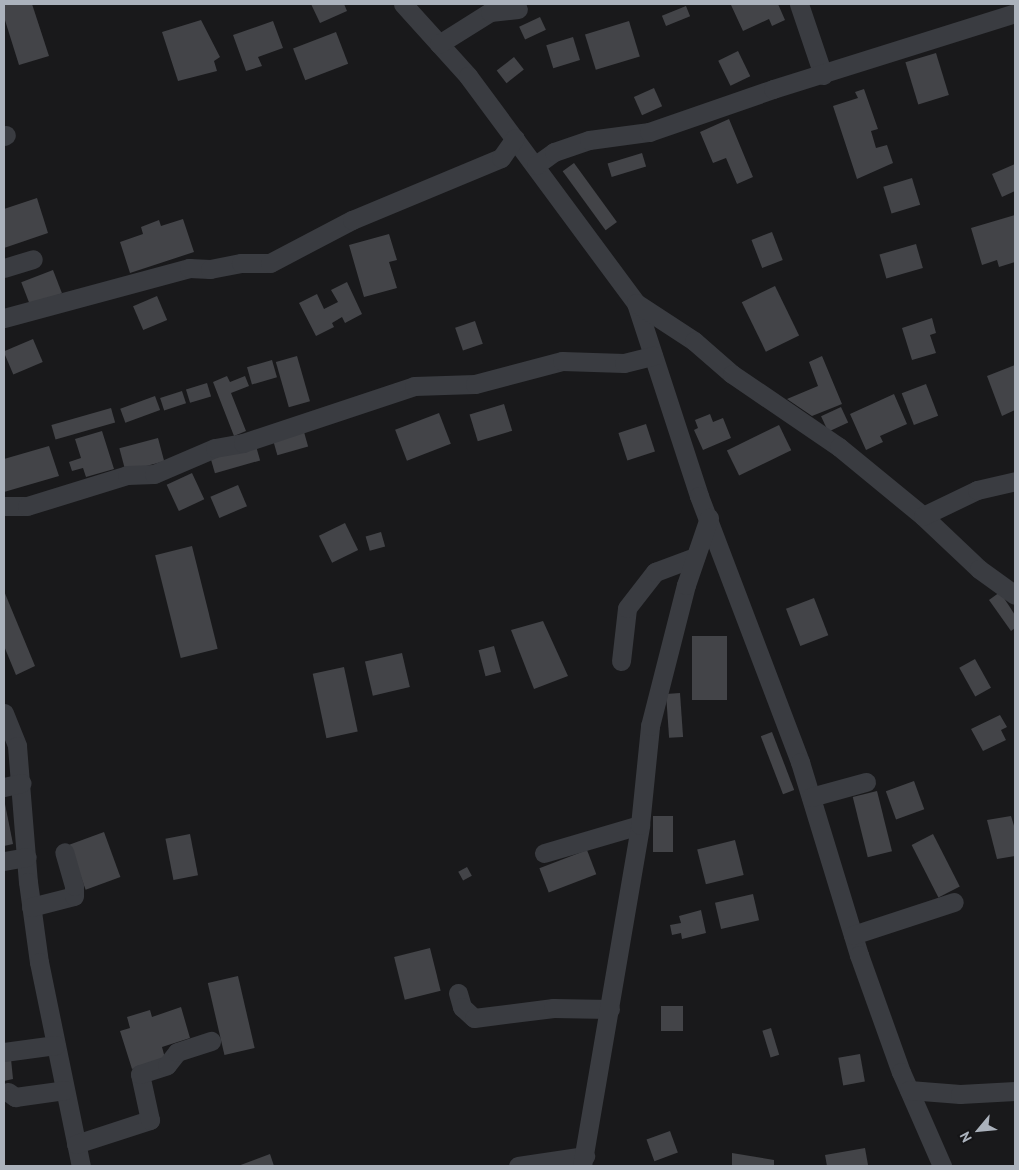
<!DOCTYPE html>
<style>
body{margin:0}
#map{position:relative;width:1019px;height:1170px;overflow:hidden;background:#19191b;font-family:"PT Sans",sans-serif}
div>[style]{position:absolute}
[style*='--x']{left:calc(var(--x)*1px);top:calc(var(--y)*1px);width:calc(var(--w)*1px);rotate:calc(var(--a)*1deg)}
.building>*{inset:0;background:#434448;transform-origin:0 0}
.street>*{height:19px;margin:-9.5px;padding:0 9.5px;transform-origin:9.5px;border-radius:9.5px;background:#3a3c41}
span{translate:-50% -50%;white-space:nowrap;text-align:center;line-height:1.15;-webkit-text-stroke:5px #141416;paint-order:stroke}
.frame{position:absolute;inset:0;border:5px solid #abb2bc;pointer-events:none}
.north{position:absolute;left:954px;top:1105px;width:50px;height:50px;-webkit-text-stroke:4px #141416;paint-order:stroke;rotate:242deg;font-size:14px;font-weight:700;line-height:20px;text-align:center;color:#abb2bc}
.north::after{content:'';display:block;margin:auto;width:18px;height:22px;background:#abb2bc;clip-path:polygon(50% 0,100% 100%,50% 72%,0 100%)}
</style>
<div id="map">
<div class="building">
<div style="clip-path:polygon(4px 4px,32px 4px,49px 56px,19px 65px,4px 17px)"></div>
<div style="clip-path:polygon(311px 4px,344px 4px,347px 11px,320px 23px)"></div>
<div style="clip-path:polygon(734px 4px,778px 4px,785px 20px,772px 26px,769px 19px,743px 31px,731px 5px)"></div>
<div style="left:686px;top:6px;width:11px;height:26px;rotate:68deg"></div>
<div style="left:540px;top:17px;width:14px;height:23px;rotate:65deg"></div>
<div style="clip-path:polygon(201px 20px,220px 57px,214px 61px,217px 71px,178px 81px,162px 32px)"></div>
<div style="clip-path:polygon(273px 21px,283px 48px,258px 57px,262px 66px,246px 71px,233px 35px)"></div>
<div style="left:629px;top:21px;width:37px;height:46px;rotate:73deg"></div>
<div style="left:336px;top:32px;width:34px;height:46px;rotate:69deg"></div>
<div style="left:573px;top:37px;width:24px;height:28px;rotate:73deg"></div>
<div style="left:738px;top:51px;width:28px;height:22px;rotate:64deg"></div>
<div style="left:936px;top:53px;width:44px;height:32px;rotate:73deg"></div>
<div style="left:514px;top:57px;width:16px;height:22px;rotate:52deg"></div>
<div style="left:654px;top:88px;width:20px;height:22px;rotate:66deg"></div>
<div style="clip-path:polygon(864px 89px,878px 129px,871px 131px,876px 148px,887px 145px,893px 163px,857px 179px,833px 106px,858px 98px,855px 92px)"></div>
<div style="clip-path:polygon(729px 119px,753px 177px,737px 184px,726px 158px,713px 163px,700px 132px)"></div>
<div style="left:642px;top:153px;width:14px;height:36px;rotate:73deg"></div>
<div style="left:574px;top:163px;width:73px;height:14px;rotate:54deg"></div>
<div style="clip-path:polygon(1015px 164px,1015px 191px,1002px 197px,992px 174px)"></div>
<div style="left:912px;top:178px;width:28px;height:30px;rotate:73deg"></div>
<div style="clip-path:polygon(37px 198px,48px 233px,4px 248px,4px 209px)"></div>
<div style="clip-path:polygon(1015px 215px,1015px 262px,999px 267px,997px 260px,982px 265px,971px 228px)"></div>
<div style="clip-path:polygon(183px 219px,194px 252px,130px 273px,120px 242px,143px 234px,141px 227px,159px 220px,161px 226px)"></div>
<div style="left:772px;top:232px;width:30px;height:22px;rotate:69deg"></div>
<div style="clip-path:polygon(389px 234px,397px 260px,389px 262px,397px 288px,364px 297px,349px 245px)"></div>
<div style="left:916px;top:244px;width:25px;height:38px;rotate:74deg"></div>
<div style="left:53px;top:270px;width:25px;height:34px;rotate:69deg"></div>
<div style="clip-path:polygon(347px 282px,362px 314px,345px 323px,342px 317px,332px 323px,334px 327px,316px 336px,299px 303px,317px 294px,324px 309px,338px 302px,331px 290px)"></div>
<div style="left:775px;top:286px;width:55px;height:37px;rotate:64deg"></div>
<div style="left:157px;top:296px;width:26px;height:26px;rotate:67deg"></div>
<div style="clip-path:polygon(932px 318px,936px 333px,930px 335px,936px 353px,912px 360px,902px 328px)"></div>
<div style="left:475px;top:321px;width:24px;height:21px;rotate:71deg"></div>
<div style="left:33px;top:339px;width:25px;height:32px;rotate:67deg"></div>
<div style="left:297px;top:356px;width:47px;height:22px;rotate:74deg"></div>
<div style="clip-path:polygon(822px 356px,842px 404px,812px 416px,787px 399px,818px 386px,809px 362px)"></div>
<div style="left:272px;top:360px;width:18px;height:26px;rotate:74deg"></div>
<div style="clip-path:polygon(1015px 365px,1015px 410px,1002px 416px,987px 376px)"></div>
<div style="clip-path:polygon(227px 376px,230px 382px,245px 376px,249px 386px,231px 393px,246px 431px,234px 436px,213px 382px)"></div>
<div style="left:207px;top:383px;width:14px;height:22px;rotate:73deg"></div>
<div style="left:926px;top:384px;width:34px;height:26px;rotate:69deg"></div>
<div style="left:182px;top:391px;width:13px;height:23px;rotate:72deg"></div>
<div style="clip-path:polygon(894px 394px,907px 424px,880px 436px,883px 442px,866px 450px,850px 414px)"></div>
<div style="left:155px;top:396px;width:15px;height:37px;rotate:70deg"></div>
<div style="left:504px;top:404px;width:28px;height:36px;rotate:73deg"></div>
<div style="left:841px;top:407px;width:17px;height:22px;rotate:65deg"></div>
<div style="left:111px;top:408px;width:15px;height:62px;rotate:74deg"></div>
<div style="left:439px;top:413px;width:33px;height:47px;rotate:69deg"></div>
<div style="clip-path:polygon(710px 414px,713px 422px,723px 418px,731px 438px,703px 450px,694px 430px,698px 428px,695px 420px)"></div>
<div style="left:646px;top:424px;width:29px;height:29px;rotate:72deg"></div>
<div style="left:779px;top:425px;width:28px;height:58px;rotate:64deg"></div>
<div style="clip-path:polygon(102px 431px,114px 469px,86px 477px,83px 468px,72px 471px,69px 462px,81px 458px,75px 439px)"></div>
<div style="left:304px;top:432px;width:15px;height:32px;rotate:74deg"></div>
<div style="left:158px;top:438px;width:24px;height:40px;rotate:75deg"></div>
<div style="clip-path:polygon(49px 446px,59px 476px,4px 492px,4px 459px)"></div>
<div style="left:256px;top:446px;width:15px;height:47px;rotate:74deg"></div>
<div style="left:192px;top:473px;width:29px;height:28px;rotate:65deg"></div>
<div style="left:238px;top:485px;width:23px;height:30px;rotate:67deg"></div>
<div style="left:345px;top:523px;width:30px;height:29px;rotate:64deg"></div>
<div style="left:381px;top:532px;width:15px;height:16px;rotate:74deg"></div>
<div style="left:192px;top:546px;width:106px;height:38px;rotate:76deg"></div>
<div style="clip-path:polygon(4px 591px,35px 666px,16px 675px,4px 646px)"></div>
<div style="clip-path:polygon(1000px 592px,1015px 615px,1015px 628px,1011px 631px,989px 600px)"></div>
<div style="left:814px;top:598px;width:40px;height:30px;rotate:69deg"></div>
<div style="clip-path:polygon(543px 621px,568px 676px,534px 689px,511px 630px)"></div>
<div style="left:692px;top:636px;width:35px;height:64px"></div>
<div style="left:494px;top:646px;width:27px;height:16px;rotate:75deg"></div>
<div style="left:402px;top:653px;width:35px;height:38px;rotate:77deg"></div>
<div style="left:975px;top:659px;width:33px;height:18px;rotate:61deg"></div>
<div style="left:344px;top:667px;width:66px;height:32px;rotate:78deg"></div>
<div style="left:680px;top:693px;width:44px;height:14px;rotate:86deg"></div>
<div style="clip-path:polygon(1000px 715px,1007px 727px,1001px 730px,1006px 740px,983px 751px,971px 729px)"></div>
<div style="left:772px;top:732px;width:62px;height:12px;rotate:69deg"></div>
<div style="left:914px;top:781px;width:30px;height:30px;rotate:70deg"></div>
<div style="left:877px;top:791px;width:62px;height:25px;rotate:76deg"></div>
<div style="clip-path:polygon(4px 799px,13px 844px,4px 846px)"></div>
<div style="left:653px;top:816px;width:20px;height:36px"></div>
<div style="clip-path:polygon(1011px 816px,1015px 829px,1015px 856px,997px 859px,987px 820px)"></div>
<div style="left:104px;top:832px;width:48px;height:37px;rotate:70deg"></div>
<div style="left:190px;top:834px;width:42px;height:25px;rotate:79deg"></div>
<div style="left:933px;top:834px;width:59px;height:24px;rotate:63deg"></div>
<div style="left:735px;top:840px;width:36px;height:39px;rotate:76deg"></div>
<div style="left:587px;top:850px;width:26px;height:51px;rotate:69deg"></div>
<div style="left:467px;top:867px;width:10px;height:10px;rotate:61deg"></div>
<div style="left:753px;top:894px;width:27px;height:39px;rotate:77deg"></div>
<div style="clip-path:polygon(701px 910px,706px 933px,682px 939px,681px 933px,672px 935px,670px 925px,681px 923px,679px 916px)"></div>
<div style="left:430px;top:948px;width:44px;height:37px;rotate:76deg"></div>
<div style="left:238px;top:976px;width:74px;height:31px;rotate:77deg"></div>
<div style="left:661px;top:1006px;width:22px;height:25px"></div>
<div style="clip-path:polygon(181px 1007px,190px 1038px,162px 1047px,165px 1058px,132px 1069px,120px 1031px,130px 1028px,127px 1017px,150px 1010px,152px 1017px)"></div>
<div style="left:771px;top:1028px;width:28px;height:9px;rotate:73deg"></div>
<div style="left:860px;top:1054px;width:28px;height:22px;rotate:80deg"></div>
<div style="clip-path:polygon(11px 1059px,13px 1079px,4px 1081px,4px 1060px)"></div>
<div style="left:670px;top:1131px;width:23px;height:25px;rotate:70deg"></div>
<div style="clip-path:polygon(865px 1148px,868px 1165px,827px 1166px,825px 1155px)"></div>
<div style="clip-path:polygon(732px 1153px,774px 1160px,774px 1166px,732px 1166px)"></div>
<div style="clip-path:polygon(270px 1154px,274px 1166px,238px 1166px)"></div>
</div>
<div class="street">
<div style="--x:403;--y:4;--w:97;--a:47.9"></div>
<div style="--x:468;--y:76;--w:282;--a:53.5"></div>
<div style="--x:636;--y:303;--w:203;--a:71.9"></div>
<div style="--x:699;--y:496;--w:285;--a:69.2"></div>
<div style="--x:800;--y:762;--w:202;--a:73"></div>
<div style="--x:859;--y:955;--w:124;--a:70.3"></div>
<div style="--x:901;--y:1072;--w:103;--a:66.4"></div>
<div style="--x:799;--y:4;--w:75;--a:71.3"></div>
<div style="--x:439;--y:44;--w:60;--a:-32.1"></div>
<div style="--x:490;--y:12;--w:28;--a:-6"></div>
<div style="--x:4;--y:136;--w:2;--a:-27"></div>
<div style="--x:536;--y:165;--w:22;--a:-36"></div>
<div style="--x:554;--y:152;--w:37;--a:-19"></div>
<div style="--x:589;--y:140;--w:61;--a:-7.6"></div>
<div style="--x:649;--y:132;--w:131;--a:-19.1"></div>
<div style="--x:773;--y:89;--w:254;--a:-17.4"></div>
<div style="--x:4;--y:268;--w:30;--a:-17"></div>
<div style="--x:636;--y:303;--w:69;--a:33.2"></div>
<div style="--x:694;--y:341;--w:50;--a:41"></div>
<div style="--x:732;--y:374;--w:130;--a:34.3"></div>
<div style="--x:839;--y:447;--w:109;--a:39.4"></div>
<div style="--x:923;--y:516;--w:77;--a:43.4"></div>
<div style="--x:979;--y:569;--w:44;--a:35.8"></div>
<div style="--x:4;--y:318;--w:192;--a:-15.1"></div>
<div style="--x:189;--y:268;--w:21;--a:3"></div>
<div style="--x:210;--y:269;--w:32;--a:-11"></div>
<div style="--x:241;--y:263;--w:29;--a:0"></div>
<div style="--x:270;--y:263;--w:93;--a:-27.7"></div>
<div style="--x:352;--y:220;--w:161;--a:-22.6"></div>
<div style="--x:501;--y:158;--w:24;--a:-55"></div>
<div style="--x:4;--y:506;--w:23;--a:0"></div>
<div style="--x:27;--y:506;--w:105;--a:-17.2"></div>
<div style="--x:127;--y:475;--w:27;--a:-2"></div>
<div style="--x:154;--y:474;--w:66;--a:-23.1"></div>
<div style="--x:215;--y:448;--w:28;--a:-10"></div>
<div style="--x:243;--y:443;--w:180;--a:-18.4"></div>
<div style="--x:414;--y:386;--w:61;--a:-1.9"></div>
<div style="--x:475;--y:384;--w:90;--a:-14.8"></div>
<div style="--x:562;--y:361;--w:62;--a:1.8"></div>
<div style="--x:624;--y:363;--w:30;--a:-14"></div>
<div style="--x:923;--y:516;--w:60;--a:-25.7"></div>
<div style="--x:977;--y:490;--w:39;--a:-13"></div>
<div style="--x:621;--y:661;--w:53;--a:-83.5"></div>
<div style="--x:627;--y:608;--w:46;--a:-52.1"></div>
<div style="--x:655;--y:572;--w:43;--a:-20.6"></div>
<div style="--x:4;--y:713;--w:35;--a:68"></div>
<div style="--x:17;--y:746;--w:136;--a:85.4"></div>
<div style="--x:28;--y:882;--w:81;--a:82.2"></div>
<div style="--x:39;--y:962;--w:208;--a:78.4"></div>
<div style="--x:4;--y:787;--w:18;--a:-13"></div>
<div style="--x:811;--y:797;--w:57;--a:-15.3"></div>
<div style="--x:544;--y:853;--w:100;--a:-16.3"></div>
<div style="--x:4;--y:861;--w:23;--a:-10"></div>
<div style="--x:31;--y:907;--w:44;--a:-14.3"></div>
<div style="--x:74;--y:896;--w:10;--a:-90"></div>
<div style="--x:74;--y:886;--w:35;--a:-106"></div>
<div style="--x:853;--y:935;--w:106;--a:-18.1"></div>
<div style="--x:458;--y:993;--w:15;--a:74"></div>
<div style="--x:462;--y:1007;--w:16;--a:43"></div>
<div style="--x:474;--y:1018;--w:80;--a:-7.2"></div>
<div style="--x:553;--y:1008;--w:57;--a:1"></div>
<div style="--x:4;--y:1052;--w:52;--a:-7.7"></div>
<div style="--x:909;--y:1090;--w:51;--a:4.5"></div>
<div style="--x:960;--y:1094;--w:55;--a:-3.1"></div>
<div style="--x:8;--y:1092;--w:9;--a:36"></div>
<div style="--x:15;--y:1097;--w:50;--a:-8"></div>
<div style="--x:76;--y:1144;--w:78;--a:-18"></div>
<div style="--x:150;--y:1120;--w:47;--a:-102.3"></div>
<div style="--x:140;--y:1074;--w:28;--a:-18"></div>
<div style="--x:167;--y:1065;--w:16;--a:-52"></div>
<div style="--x:177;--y:1052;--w:36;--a:-18"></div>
<div style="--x:518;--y:1166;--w:68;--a:-8.5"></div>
<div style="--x:582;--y:1166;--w:346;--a:-80.3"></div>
<div style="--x:640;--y:825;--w:100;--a:-84.2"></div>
<div style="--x:650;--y:726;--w:146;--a:-75.7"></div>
<div style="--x:686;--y:585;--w:71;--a:-71.1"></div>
</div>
<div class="frame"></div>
<div class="north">N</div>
</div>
